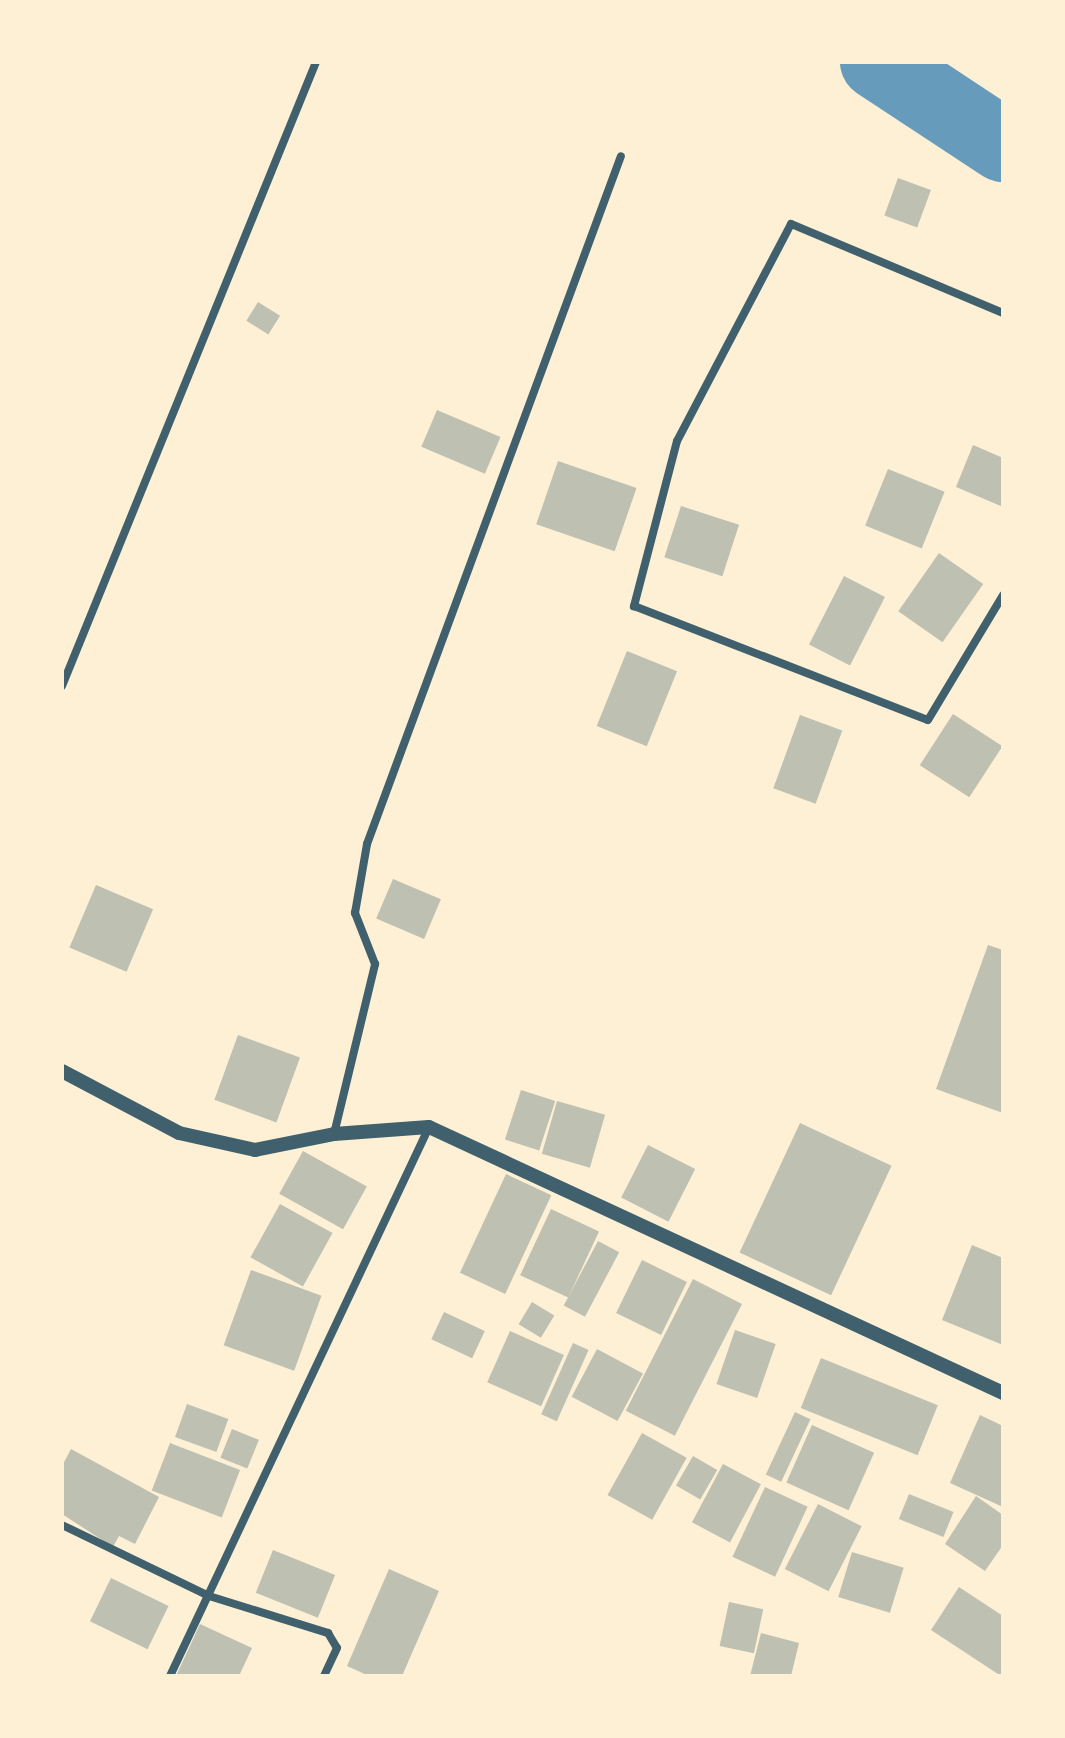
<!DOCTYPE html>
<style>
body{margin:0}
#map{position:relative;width:1065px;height:1738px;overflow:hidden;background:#fdf0d5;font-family:"Public Sans",sans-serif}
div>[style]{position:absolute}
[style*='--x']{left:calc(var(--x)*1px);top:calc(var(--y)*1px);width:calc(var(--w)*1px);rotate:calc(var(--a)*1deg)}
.river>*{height:74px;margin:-37px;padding:0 37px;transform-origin:37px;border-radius:37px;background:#669bbc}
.building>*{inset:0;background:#bec0b2;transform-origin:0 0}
.minor>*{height:8px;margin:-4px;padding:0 4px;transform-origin:4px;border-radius:4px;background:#3f606c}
.tertiary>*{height:14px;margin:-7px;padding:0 7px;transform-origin:7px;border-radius:7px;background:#3f606c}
span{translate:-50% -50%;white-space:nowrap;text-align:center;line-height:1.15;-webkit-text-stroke:8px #fdf0d5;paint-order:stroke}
.frame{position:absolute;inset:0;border:64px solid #fdf0d5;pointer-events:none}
</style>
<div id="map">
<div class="river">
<div style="--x:877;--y:62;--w:151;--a:33.4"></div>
</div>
<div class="building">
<div style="left:898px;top:178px;width:35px;height:40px;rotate:20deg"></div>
<div style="left:258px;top:302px;width:26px;height:22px;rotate:32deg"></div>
<div style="left:437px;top:410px;width:69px;height:40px;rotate:23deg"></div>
<div style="clip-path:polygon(973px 445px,1003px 458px,1003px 507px,956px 487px)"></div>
<div style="left:558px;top:461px;width:83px;height:67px;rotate:19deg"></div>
<div style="left:888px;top:469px;width:61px;height:61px;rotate:22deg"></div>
<div style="left:681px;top:506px;width:61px;height:54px;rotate:18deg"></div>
<div style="left:939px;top:553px;width:54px;height:71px;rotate:35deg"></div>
<div style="left:844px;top:576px;width:46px;height:77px;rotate:27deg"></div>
<div style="left:627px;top:651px;width:54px;height:81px;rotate:22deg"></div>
<div style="left:953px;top:714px;width:59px;height:61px;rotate:33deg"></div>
<div style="left:800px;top:715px;width:45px;height:78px;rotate:20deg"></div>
<div style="left:393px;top:879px;width:52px;height:43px;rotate:23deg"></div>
<div style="left:96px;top:885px;width:62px;height:68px;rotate:23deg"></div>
<div style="clip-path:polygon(988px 945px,1003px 950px,1003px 1113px,936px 1089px)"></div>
<div style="left:238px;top:1035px;width:66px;height:69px;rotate:20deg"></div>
<div style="left:521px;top:1090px;width:36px;height:52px;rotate:18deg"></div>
<div style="left:557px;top:1101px;width:50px;height:55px;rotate:16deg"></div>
<div style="left:800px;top:1123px;width:101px;height:143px;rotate:25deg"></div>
<div style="left:648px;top:1145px;width:53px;height:59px;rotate:27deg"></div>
<div style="left:303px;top:1151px;width:73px;height:49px;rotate:29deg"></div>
<div style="left:506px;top:1174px;width:50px;height:109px;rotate:25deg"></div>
<div style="left:280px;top:1204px;width:60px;height:61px;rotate:29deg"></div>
<div style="left:551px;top:1209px;width:53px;height:73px;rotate:25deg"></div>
<div style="left:598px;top:1241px;width:24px;height:73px;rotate:28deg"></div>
<div style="clip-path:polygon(972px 1245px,1003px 1258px,1003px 1345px,942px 1320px)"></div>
<div style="left:642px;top:1260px;width:50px;height:59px;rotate:26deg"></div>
<div style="left:251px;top:1270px;width:75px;height:80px;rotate:20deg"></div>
<div style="left:693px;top:1279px;width:55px;height:148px;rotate:27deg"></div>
<div style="left:532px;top:1302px;width:26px;height:26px;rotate:31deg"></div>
<div style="left:444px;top:1312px;width:45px;height:30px;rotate:25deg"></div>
<div style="left:735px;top:1330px;width:43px;height:57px;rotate:19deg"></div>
<div style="left:510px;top:1331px;width:59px;height:56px;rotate:24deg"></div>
<div style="left:573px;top:1343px;width:17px;height:78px;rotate:24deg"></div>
<div style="left:597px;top:1349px;width:52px;height:54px;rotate:28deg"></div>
<div style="left:821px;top:1358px;width:126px;height:54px;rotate:22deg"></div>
<div style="left:187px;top:1404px;width:44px;height:35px;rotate:20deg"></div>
<div style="left:795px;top:1412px;width:17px;height:69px;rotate:25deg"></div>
<div style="clip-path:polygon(980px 1415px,1003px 1426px,1003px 1507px,950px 1483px)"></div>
<div style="left:812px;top:1425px;width:68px;height:63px;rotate:24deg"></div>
<div style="left:232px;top:1429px;width:29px;height:31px;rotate:22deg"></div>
<div style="left:642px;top:1433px;width:51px;height:71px;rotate:29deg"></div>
<div style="left:170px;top:1443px;width:75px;height:51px;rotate:21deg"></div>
<div style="clip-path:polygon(71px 1449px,159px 1497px,135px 1544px,119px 1536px,113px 1547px,62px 1514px,62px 1466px)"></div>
<div style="left:693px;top:1456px;width:28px;height:34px;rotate:30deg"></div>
<div style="left:723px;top:1464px;width:43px;height:66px;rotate:28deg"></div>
<div style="left:765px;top:1487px;width:47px;height:77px;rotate:25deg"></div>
<div style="left:909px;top:1494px;width:48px;height:27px;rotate:22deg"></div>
<div style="clip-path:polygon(976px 1496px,1003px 1515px,1003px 1545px,985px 1571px,945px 1544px)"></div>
<div style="left:818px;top:1504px;width:49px;height:73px;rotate:27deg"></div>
<div style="left:273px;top:1550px;width:67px;height:46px;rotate:22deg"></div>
<div style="left:852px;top:1552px;width:54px;height:47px;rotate:17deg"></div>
<div style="clip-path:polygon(389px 1569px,439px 1591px,402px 1676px,369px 1676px,347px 1666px)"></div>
<div style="left:111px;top:1578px;width:64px;height:48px;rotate:26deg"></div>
<div style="clip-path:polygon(959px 1587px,1003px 1616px,1001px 1676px,931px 1630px)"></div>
<div style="left:729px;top:1602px;width:35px;height:45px;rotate:12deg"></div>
<div style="clip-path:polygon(200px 1624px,252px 1648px,239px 1676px,176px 1676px)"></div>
<div style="clip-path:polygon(761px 1633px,799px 1643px,791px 1676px,750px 1676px)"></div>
</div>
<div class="minor">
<div style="--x:1003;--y:313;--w:230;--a:-157.2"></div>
<div style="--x:791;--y:224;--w:245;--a:117.7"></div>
<div style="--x:677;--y:441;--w:171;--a:104.6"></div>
<div style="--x:634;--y:606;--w:315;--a:21.2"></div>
<div style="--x:928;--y:720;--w:146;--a:-59"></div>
<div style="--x:62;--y:686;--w:674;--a:-67.85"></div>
<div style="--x:334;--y:1134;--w:175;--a:-76.4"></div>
<div style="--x:375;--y:964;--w:55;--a:-111.4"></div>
<div style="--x:355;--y:913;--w:70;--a:-80.1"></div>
<div style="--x:367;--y:844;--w:733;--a:-69.74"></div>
<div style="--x:62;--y:1525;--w:163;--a:25.8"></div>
<div style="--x:209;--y:1596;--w:125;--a:17.3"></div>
<div style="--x:328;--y:1633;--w:17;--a:59"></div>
<div style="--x:337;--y:1648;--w:31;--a:115"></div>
<div style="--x:170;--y:1676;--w:607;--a:-64.74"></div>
</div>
<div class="tertiary">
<div style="--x:62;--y:1071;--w:132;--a:27.9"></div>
<div style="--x:179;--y:1133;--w:78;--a:12.6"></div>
<div style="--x:255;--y:1150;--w:81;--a:-11.4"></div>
<div style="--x:334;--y:1134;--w:95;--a:-4.2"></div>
<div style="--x:429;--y:1127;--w:633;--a:24.86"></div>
</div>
<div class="frame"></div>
</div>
